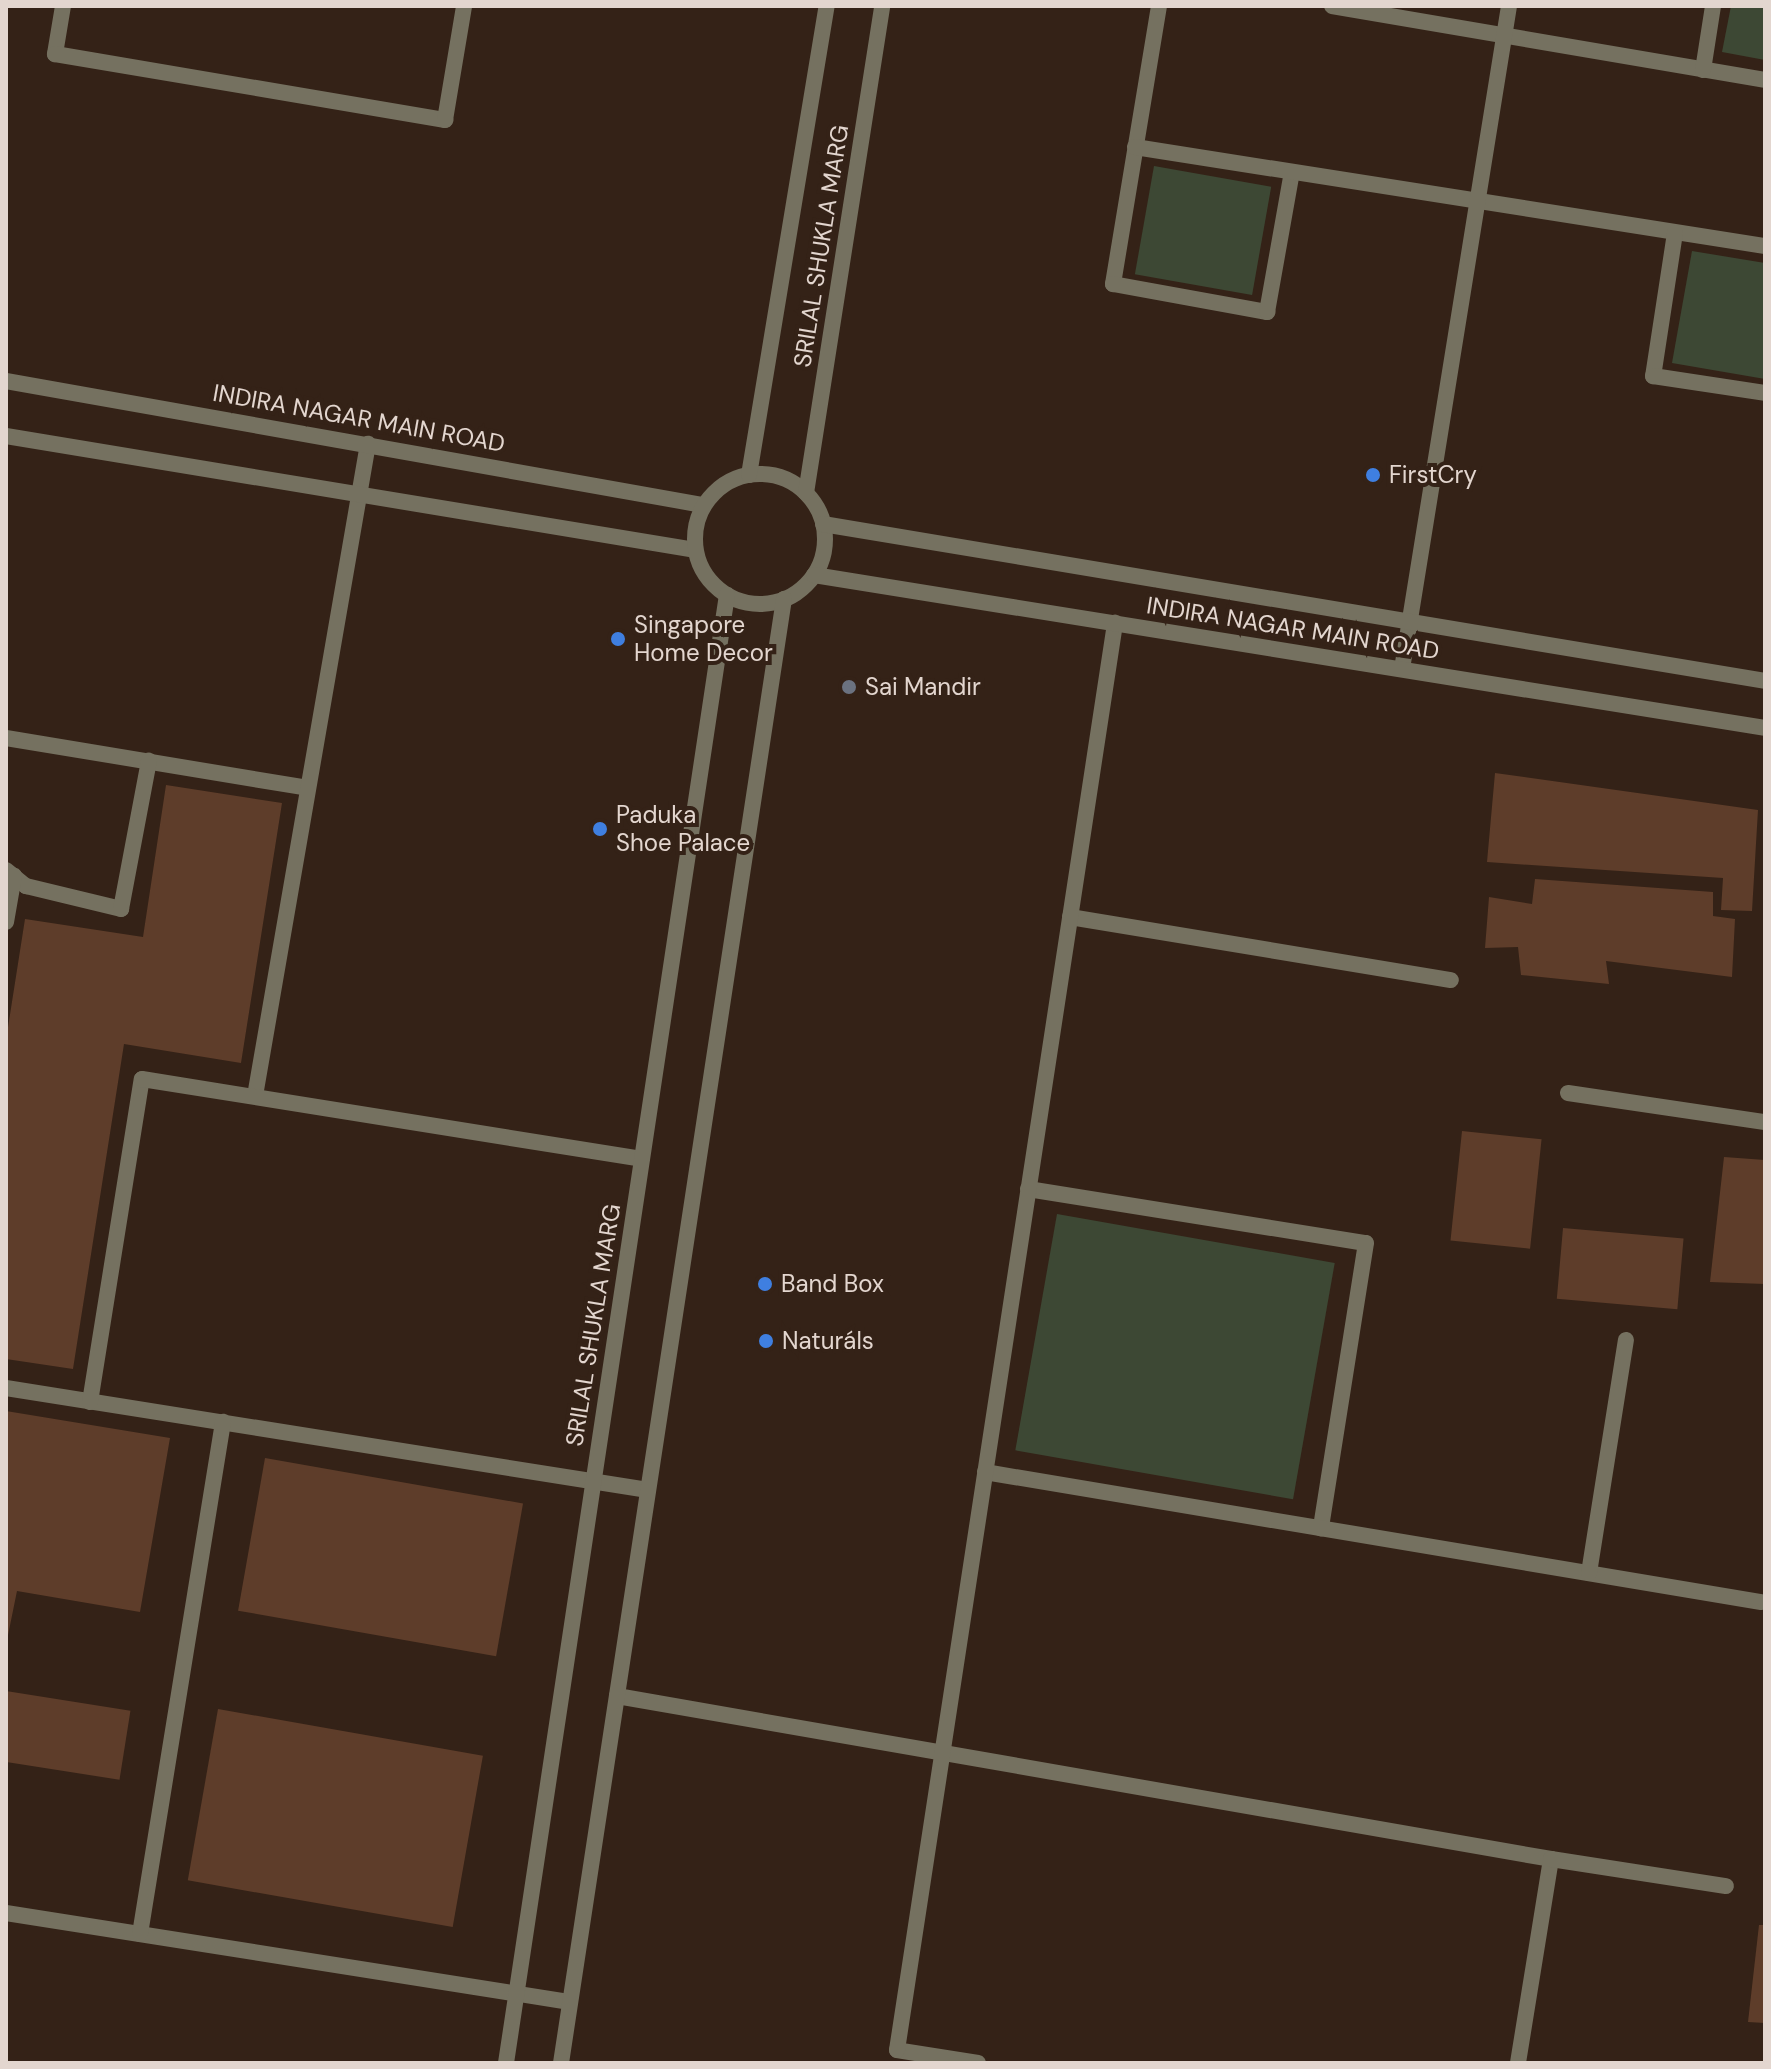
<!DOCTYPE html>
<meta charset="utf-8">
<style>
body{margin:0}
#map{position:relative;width:1771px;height:2069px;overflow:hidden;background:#342217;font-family:"DM Sans",sans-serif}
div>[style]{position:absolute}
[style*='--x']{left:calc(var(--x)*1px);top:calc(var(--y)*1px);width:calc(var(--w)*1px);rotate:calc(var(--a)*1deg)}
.green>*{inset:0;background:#3d4834;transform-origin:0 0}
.building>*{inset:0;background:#5e3d2a;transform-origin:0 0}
.service>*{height:16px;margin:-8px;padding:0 8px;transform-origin:8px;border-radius:8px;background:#757160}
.minor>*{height:16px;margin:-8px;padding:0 8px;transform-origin:8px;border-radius:8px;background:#757160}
.tertiary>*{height:16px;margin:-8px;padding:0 8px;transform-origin:8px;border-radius:8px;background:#757160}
.tertiary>.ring{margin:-8px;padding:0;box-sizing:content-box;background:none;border:16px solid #757160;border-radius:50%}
.dots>*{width:22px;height:22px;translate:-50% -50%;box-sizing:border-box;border:4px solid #342217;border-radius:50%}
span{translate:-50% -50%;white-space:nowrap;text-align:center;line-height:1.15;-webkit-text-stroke:8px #342217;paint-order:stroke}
.street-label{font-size:24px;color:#e3d6cf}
.poi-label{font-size:24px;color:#e3d6cf}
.left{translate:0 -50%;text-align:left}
.frame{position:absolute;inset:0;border:8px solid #e3d6cf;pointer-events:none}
</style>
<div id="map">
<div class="green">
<div style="clip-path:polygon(1731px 6px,1765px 6px,1765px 60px,1722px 52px)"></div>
<div style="left:1154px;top:166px;width:119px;height:110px;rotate:10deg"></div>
<div style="clip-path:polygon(1692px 251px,1765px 263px,1765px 379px,1672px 363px)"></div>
<div style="left:1057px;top:1214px;width:282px;height:240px;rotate:10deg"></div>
</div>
<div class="building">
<div style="clip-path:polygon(1495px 773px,1758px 810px,1752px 911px,1721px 910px,1723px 878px,1487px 862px)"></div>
<div style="clip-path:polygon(166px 785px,282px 803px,241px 1063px,124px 1044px,73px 1369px,6px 1359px,6px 1040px,25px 919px,143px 937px)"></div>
<div style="clip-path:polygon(1535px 879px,1713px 892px,1713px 916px,1735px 919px,1732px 977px,1606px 961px,1609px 984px,1521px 975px,1518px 947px,1485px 948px,1489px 897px,1532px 904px)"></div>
<div style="left:1462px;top:1131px;width:80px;height:110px;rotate:6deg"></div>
<div style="clip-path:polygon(1724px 1157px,1765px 1160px,1765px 1284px,1710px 1282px)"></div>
<div style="left:1563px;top:1228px;width:121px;height:71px;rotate:5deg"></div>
<div style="clip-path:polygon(6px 1411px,170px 1438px,140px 1612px,17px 1591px,6px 1645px)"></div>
<div style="left:265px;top:1458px;width:262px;height:155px;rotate:10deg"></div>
<div style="left:6px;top:1691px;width:126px;height:70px;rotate:9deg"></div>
<div style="left:218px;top:1709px;width:269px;height:174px;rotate:10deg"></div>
<div style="clip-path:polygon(1759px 1925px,1765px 1925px,1765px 2023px,1748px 2022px)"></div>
</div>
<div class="service">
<div style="--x:1159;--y:6;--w:282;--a:99.4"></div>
<div style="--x:1113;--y:284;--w:157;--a:10.3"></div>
<div style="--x:1267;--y:312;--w:142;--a:-79.9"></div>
<div style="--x:1332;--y:6;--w:439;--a:9.7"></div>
<div style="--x:1703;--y:70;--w:65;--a:-81.1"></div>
<div style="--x:1135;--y:147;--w:638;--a:8.93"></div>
<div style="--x:1675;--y:233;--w:145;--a:98.7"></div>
<div style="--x:1653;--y:376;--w:113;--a:8.6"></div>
</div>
<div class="minor">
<div style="--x:63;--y:6;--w:49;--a:99.5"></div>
<div style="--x:55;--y:54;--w:396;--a:9.6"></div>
<div style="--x:445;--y:120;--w:116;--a:-80.5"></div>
<div style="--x:1402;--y:669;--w:672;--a:-80.83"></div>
<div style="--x:6;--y:738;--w:306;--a:9.4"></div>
<div style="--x:6;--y:870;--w:26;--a:39"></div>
<div style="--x:26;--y:886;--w:98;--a:13.6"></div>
<div style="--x:121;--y:909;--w:151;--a:-79.3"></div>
<div style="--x:1070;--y:917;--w:386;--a:9.4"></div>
<div style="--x:6;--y:922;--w:47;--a:-80.1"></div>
<div style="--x:1568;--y:1093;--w:199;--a:8.4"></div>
<div style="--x:255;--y:1096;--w:662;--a:-80.17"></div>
<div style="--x:1028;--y:1189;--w:342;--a:9.1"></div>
<div style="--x:1366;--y:1243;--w:289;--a:99"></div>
<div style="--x:6;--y:1388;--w:650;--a:9.03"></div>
<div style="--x:90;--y:1402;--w:327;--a:-80.9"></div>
<div style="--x:142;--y:1079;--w:506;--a:9.09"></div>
<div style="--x:985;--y:1472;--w:787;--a:9.51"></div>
<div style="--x:1589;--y:1573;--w:236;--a:-81"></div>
<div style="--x:617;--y:1696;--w:948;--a:9.9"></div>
<div style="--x:1551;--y:1859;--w:207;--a:99.2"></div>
<div style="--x:1551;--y:1859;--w:177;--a:8.8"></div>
<div style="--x:6;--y:1913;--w:571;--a:8.97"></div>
<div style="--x:140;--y:1934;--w:519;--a:-80.79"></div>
<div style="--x:978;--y:2063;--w:82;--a:-170.9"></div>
<div style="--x:897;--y:2050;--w:1444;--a:-81.31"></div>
</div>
<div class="tertiary">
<div style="--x:6;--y:381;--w:708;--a:10.09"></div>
<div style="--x:6;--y:436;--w:698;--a:9.39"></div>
<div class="ring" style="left:695px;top:474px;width:114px;height:114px"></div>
<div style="--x:749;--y:475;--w:475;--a:-80.6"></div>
<div style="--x:806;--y:493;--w:493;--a:-81.1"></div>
<div style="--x:823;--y:524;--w:955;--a:9.46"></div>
<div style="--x:814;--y:575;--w:963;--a:9.14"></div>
<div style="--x:506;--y:2063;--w:1485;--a:-81.44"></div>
<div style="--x:561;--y:2063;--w:1481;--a:-81.34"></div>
</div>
<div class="dots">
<div style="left:1373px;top:475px;background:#3f7fe0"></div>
<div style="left:618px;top:639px;background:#3f7fe0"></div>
<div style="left:849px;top:687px;background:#6b7280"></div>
<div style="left:600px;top:829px;background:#3f7fe0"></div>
<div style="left:765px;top:1284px;background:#3f7fe0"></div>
<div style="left:766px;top:1341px;background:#3f7fe0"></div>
</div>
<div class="street-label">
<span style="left:821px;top:246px;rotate:-81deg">SRILAL SHUKLA MARG</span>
<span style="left:359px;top:418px;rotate:10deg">INDIRA NAGAR MAIN ROAD</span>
<span style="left:1293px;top:628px;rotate:9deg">INDIRA NAGAR MAIN ROAD</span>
<span style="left:593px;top:1325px;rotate:-81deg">SRILAL SHUKLA MARG</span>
</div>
<div class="poi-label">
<span class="left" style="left:1389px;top:475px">FirstCry</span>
<span class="left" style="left:634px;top:639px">Singapore<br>Home Decor</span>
<span class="left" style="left:865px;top:687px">Sai Mandir</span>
<span class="left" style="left:616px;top:829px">Paduka<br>Shoe Palace</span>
<span class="left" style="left:781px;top:1284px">Band Box</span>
<span class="left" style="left:782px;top:1341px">Naturáls</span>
</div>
<div class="frame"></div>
</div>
